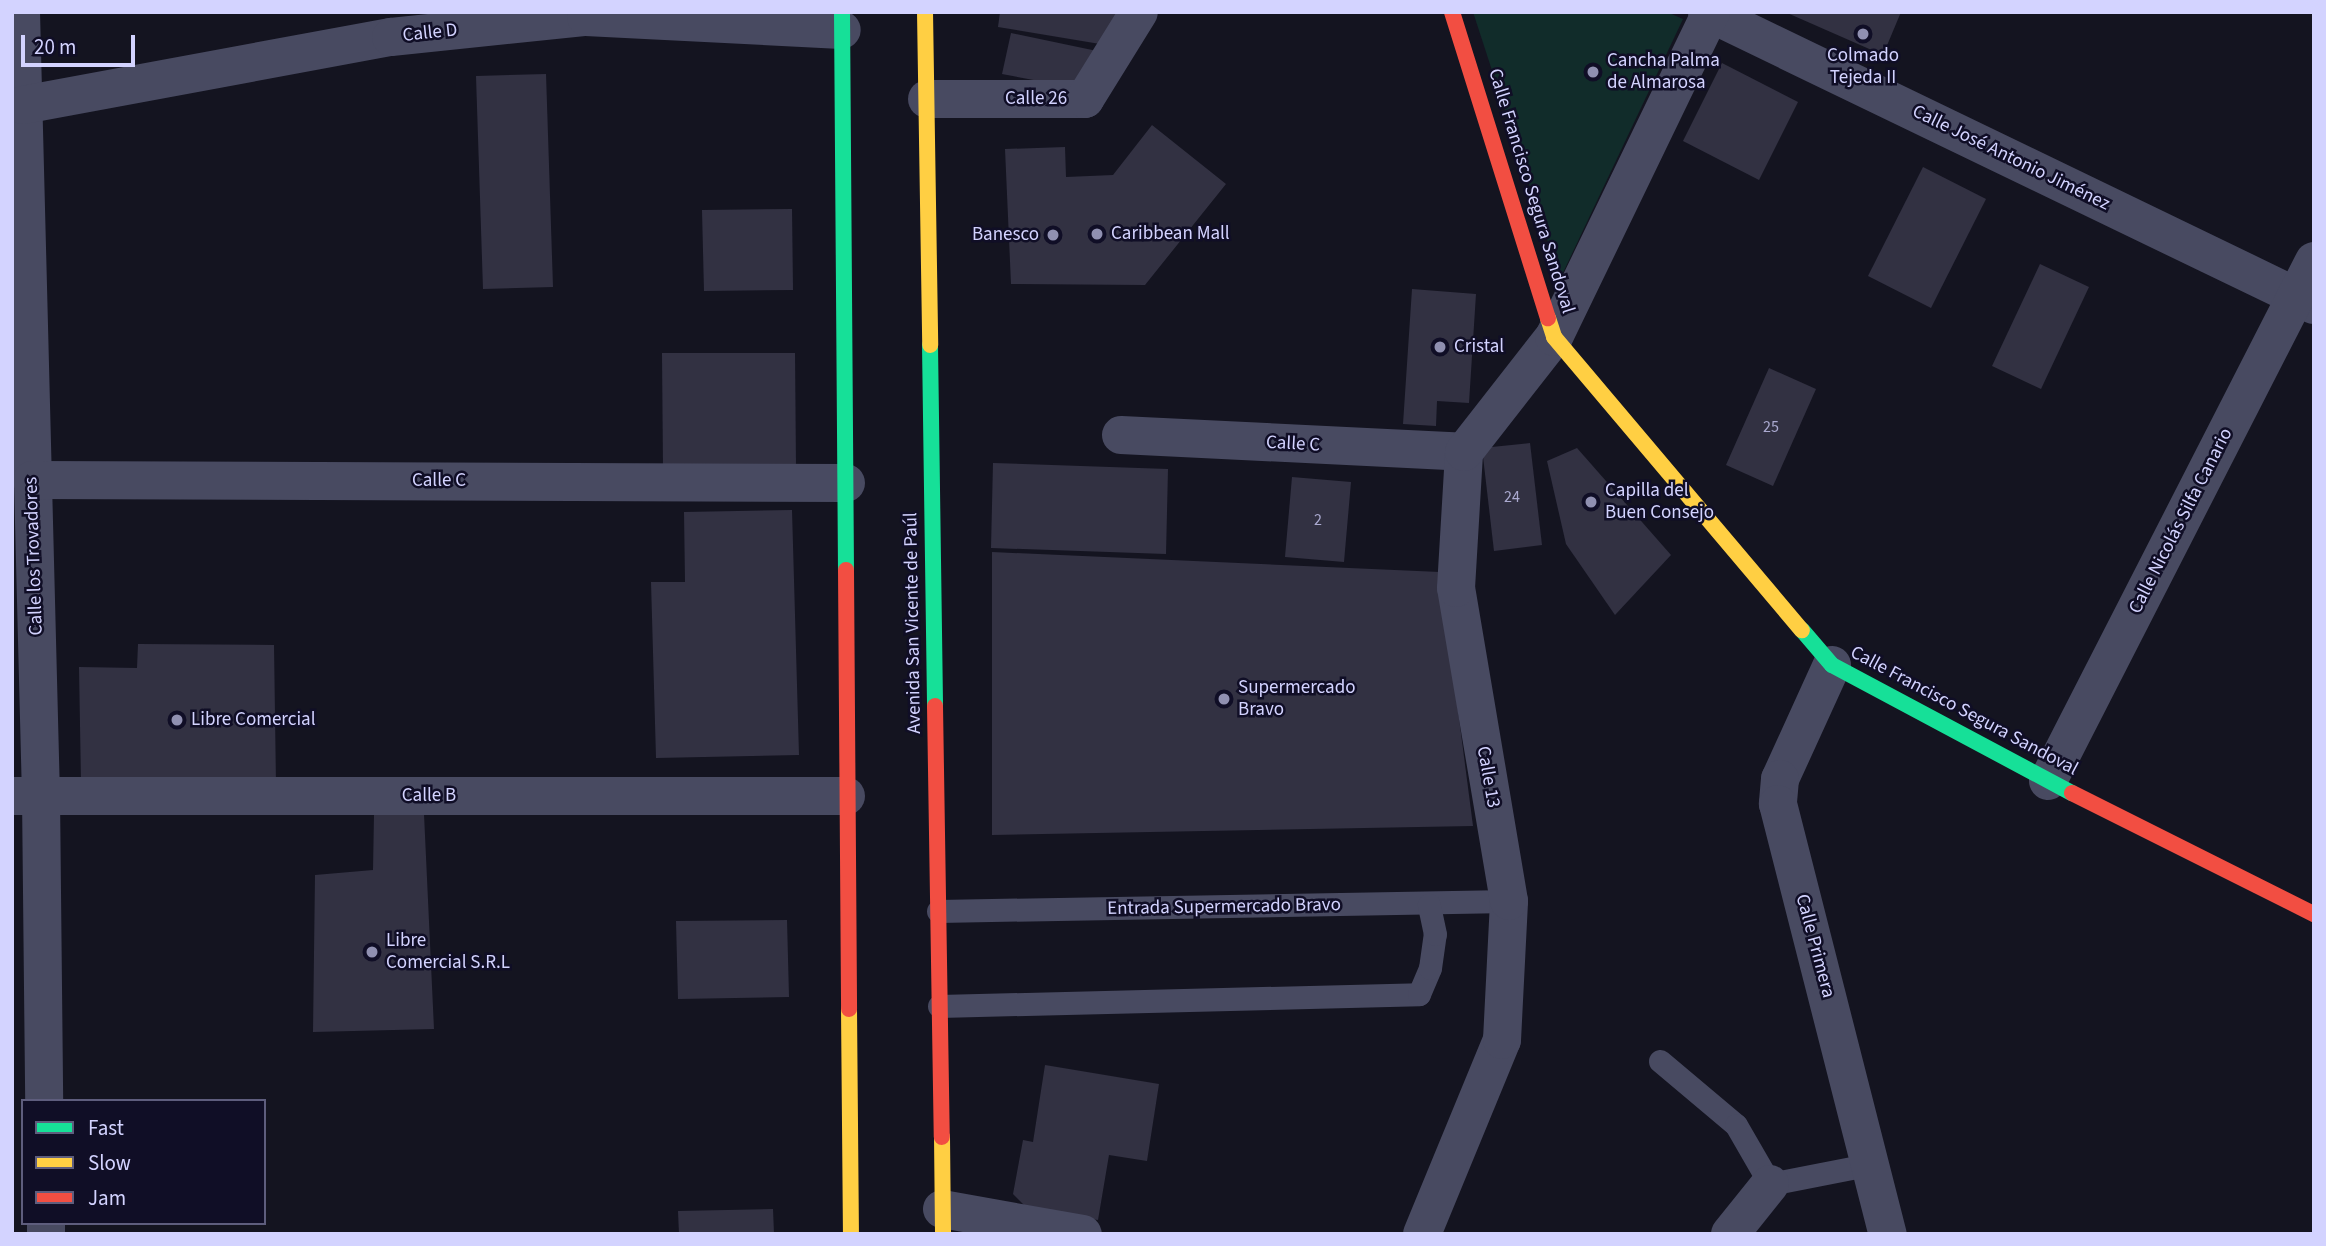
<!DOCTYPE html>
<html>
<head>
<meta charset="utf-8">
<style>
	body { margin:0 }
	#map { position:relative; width:2326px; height:1246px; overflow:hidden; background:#141420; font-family:"Source Sans 3",sans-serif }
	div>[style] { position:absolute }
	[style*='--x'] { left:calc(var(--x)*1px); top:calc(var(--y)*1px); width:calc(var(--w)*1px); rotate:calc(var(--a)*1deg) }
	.green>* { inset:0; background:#112c2a }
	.building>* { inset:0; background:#323142 }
	.lane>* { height:23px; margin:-11.5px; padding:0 11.5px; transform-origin:11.5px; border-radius:11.5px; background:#484a61 }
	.street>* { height:38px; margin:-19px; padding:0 19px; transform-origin:19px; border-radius:19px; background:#484a61 }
	.fast>* { height:16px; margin:-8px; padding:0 8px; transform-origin:8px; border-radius:8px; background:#16e098 }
	.slow>* { height:16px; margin:-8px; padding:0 8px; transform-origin:8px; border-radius:8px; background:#ffcf43 }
	.jam>* { height:16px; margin:-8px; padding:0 8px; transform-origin:8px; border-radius:8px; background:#f24e42 }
	.dots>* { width:19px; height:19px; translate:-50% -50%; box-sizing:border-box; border:4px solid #100e26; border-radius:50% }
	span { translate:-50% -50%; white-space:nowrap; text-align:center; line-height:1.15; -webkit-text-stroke:5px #100e26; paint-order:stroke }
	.number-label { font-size:16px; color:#abaad0 }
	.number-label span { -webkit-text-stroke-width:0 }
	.street-label { font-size:19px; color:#d3d3ff }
	.poi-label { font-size:19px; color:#d3d3ff }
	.left { translate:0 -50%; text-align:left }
	.right { translate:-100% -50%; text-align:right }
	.frame { position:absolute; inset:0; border:14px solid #d3d3ff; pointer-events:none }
	.legend { position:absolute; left:21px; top:1099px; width:245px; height:126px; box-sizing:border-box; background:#100e26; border:2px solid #5e5d7d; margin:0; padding:9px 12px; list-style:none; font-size:21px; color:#d3d3ff }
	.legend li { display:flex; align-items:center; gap:14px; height:35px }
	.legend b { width:35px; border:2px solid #5e5d7d }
	.scale { position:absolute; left:21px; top:35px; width:114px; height:32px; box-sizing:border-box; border:4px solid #d3d3ff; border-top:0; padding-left:9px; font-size:21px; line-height:24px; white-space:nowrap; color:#d3d3ff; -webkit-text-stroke:5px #100e26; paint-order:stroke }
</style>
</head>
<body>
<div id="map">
	<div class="green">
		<div style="clip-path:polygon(1473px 12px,1667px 12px,1683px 19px,1560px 279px)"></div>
	</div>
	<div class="building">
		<div style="clip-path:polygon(1000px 12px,1120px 12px,1100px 44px,998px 27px)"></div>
		<div style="clip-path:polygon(1785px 12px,1901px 12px,1883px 55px)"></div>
		<div style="clip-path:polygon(1011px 33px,1097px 51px,1071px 87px,1002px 74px)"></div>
		<div style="clip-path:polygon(1722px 63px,1798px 102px,1759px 180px,1683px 141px)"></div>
		<div style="clip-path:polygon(546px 74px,553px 287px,483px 289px,476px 76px)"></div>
		<div style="clip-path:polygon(1152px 125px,1226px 184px,1145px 285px,1011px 284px,1005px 149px,1065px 147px,1066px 177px,1113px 175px)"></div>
		<div style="clip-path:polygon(1923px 167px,1986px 199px,1931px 308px,1868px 276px)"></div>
		<div style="clip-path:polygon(792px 209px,793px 290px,704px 291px,702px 210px)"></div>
		<div style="clip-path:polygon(2040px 264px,2089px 287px,2041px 389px,1992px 366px)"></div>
		<div style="clip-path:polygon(1412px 289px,1476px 294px,1469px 403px,1437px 401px,1436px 426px,1403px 424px)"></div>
		<div style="clip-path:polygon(662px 353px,795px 353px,796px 468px,663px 468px)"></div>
		<div style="clip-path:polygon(1769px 368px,1816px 389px,1773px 486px,1726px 465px)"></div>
		<div style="clip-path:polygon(1530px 443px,1542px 545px,1494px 551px,1482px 448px)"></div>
		<div style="clip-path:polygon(1577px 448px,1671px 555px,1615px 615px,1566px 544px,1547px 461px)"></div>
		<div style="clip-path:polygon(993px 463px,1168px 469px,1166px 554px,991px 548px)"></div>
		<div style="clip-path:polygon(1292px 477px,1351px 482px,1344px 562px,1285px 557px)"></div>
		<div style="clip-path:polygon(792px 510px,799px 755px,656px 758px,651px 582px,685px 582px,684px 512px)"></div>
		<div style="clip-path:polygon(992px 552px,1440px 572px,1473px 826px,992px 835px)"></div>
		<div style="clip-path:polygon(138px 644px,274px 645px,276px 784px,81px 783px,79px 667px,137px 668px)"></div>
		<div style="clip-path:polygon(374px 814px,424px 814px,434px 1029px,313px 1032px,315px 875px,373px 870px)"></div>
		<div style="clip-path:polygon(787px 920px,789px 997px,678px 999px,676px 921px)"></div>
		<div style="clip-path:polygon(1045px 1065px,1159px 1084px,1147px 1161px,1109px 1155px,1098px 1220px,1027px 1208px,1013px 1194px,1023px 1140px,1033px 1142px)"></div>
		<div style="clip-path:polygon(773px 1209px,774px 1234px,679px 1234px,678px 1211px)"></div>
	</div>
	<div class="lane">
		<div style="--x:938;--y:911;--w:571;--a:-1"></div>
		<div style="--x:939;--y:1006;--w:480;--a:-1.4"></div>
		<div style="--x:1419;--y:994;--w:28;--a:-67"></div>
		<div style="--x:1430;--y:968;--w:34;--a:-82"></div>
		<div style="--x:1435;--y:934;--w:30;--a:-102"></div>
		<div style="--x:1660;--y:1061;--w:99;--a:40.1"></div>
		<div style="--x:1736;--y:1125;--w:68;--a:60"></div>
		<div style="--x:1770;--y:1184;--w:104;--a:-11.1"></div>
	</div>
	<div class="street">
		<div style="--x:21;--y:12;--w:784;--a:88.54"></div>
		<div style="--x:41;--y:796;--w:305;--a:89.4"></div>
		<div style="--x:1707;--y:12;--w:674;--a:25.77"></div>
		<div style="--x:927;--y:99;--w:158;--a:0"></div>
		<div style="--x:1085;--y:99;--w:102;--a:-58.2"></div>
		<div style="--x:23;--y:105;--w:374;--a:-10.5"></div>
		<div style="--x:391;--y:37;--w:196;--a:-5.9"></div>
		<div style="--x:586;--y:17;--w:256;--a:2.9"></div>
		<div style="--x:1121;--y:435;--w:343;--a:2.8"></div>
		<div style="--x:32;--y:480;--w:814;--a:0.21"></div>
		<div style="--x:1832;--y:665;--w:125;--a:114.5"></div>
		<div style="--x:1780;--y:779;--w:25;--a:95"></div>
		<div style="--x:1778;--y:804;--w:444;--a:75.7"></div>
		<div style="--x:2048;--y:781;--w:584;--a:-62.91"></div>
		<div style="--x:12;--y:796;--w:834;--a:0"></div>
		<div style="--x:942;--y:1209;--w:143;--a:10.1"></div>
		<div style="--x:46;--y:1223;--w:11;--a:90"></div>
		<div style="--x:1422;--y:1234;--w:210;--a:-67.6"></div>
		<div style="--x:1502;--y:1040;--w:139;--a:-87.1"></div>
		<div style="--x:1509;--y:901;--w:317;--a:-99.6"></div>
		<div style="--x:1456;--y:588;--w:136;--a:-86.6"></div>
		<div style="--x:1464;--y:452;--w:146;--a:-52"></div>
		<div style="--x:1554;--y:337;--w:361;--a:-64.2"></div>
		<div style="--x:1730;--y:1234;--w:64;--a:-51.3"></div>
	</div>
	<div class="fast">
		<div style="--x:842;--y:12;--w:558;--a:89.59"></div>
		<div style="--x:930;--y:345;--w:361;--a:89.2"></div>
		<div style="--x:1802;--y:630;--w:46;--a:49.4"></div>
		<div style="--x:1832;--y:665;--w:272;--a:28.1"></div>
	</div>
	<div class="slow">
		<div style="--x:925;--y:12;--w:333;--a:89.1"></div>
		<div style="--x:1548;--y:318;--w:20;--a:72"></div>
		<div style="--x:1554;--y:337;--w:384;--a:49.8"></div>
		<div style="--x:849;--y:1009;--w:225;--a:89.5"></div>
		<div style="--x:942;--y:1137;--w:97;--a:89.4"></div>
	</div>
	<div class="jam">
		<div style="--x:1452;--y:12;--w:321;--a:72.6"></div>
		<div style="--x:846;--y:570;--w:439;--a:89.6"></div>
		<div style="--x:935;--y:706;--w:431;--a:89.1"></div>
		<div style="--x:2072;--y:793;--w:271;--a:26.6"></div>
	</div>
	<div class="dots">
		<div style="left:1863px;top:34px;background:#9090b1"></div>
		<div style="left:1593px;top:72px;background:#9090b1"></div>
		<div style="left:1097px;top:234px;background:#9090b1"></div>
		<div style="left:1053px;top:235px;background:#9090b1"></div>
		<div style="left:1440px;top:347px;background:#9090b1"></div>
		<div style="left:1591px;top:502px;background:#9090b1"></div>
		<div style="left:1224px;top:699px;background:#9090b1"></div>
		<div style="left:177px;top:720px;background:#9090b1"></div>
		<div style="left:372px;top:952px;background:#9090b1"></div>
	</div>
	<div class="number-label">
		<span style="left:1771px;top:427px">25</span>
		<span style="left:1512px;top:497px">24</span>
		<span style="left:1318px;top:520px">2</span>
	</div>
	<div class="street-label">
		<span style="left:430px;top:33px;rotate:-6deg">Calle D</span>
		<span style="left:1036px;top:99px">Calle 26</span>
		<span style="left:2011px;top:158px;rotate:26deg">Calle José Antonio Jiménez</span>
		<span style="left:1531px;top:191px;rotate:73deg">Calle Francisco Segura Sandoval</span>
		<span style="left:1293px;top:444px;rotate:3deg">Calle C</span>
		<span style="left:439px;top:481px">Calle C</span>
		<span style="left:2181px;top:521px;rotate:-63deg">Calle Nicolás Silfa Canario</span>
		<span style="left:34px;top:556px;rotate:-92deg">Calle los Trovadores</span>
		<span style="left:913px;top:623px;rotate:-91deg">Avenida San Vicente de Paúl</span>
		<span style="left:1964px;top:711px;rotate:28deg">Calle Francisco Segura Sandoval</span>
		<span style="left:1488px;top:777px;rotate:80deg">Calle 13</span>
		<span style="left:429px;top:796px">Calle B</span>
		<span style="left:1224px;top:907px;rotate:-1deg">Entrada Supermercado Bravo</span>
		<span style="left:1815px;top:946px;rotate:75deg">Calle Primera</span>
	</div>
	<div class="poi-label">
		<span style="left:1863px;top:67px">Colmado<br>Tejeda II</span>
		<span class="left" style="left:1607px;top:72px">Cancha Palma<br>de Almarosa</span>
		<span class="left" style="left:1111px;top:234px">Caribbean Mall</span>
		<span class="right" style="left:1039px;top:235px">Banesco</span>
		<span class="left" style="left:1454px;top:347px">Cristal</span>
		<span class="left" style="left:1605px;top:502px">Capilla del<br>Buen Consejo</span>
		<span class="left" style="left:1238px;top:699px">Supermercado<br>Bravo</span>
		<span class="left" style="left:191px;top:720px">Libre Comercial</span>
		<span class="left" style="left:386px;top:952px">Libre<br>Comercial S.R.L</span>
	</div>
	<div class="frame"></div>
	<ul class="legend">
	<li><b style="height:9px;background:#16e098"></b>Fast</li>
	<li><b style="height:9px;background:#ffcf43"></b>Slow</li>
	<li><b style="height:9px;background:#f24e42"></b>Jam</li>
	</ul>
	<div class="scale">20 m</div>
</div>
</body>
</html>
